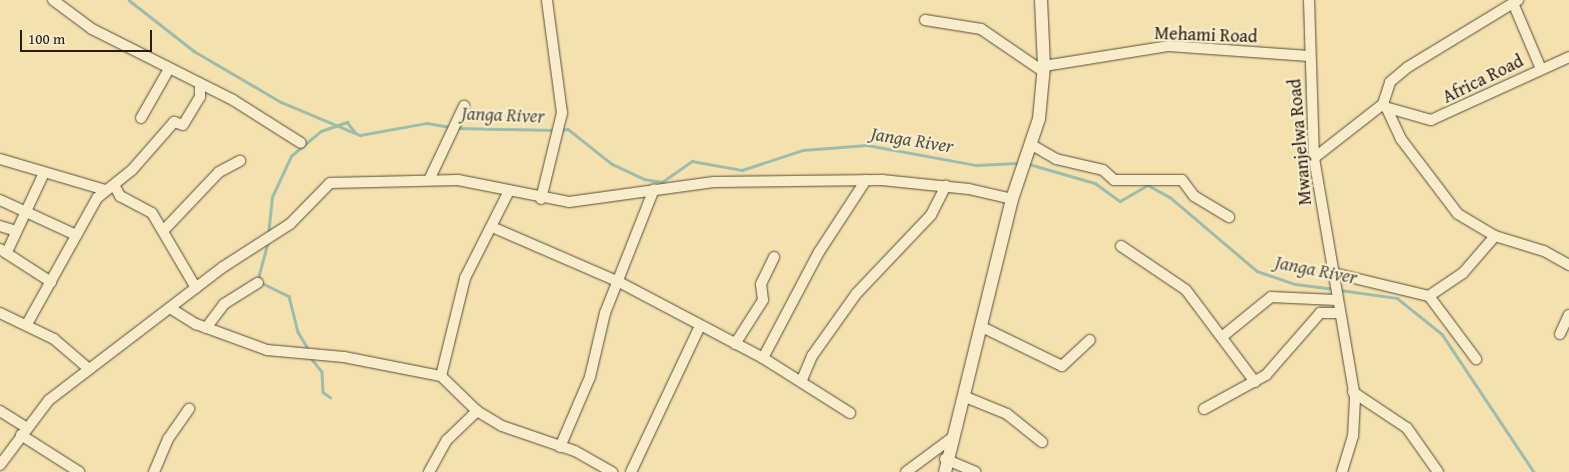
<!DOCTYPE html>
<html>
<head>
<meta charset="utf-8">
<style>
	body { margin:0 }
	#map { position:relative; width:1569px; height:472px; overflow:hidden; background:#f4e1ae; font-family:"Gentium Book Plus",serif }
	div>[style] { position:absolute }
	[style*='--x'] { left:calc(var(--x)*1px); top:calc(var(--y)*1px); width:calc(var(--w)*1px); rotate:calc(var(--a)*1deg) }
	.stream>* { height:2.5px; margin:-1.25px; padding:0 1.25px; transform-origin:1.25px; border-radius:1.25px; background:#9cbdad }
	.roads { filter:drop-shadow(0 0 1px #5b4c3c) drop-shadow(0 0 1px #5b4c3c) }
	.minor>* { height:10px; margin:-5px; padding:0 5px; transform-origin:5px; border-radius:5px; background:#f8ecca }
	.tertiary>* { height:12px; margin:-6px; padding:0 6px; transform-origin:6px; border-radius:6px; background:#f8ecca }
	span { translate:-50% -50%; white-space:nowrap; text-align:center; line-height:1.15; -webkit-text-stroke:4.5px #f8ecca; paint-order:stroke }
	.street-label { font-size:18px; color:#281b16 }
	.water-label { font-size:19px; color:#51544b; font-style:italic }
	.scale { position:absolute; left:20px; top:30px; width:132px; height:22px; box-sizing:border-box; border:2px solid #281b16; border-top:0; padding-left:6px; font-size:15px; line-height:18px; white-space:nowrap; color:#281b16; -webkit-text-stroke:4px #f8ecca; paint-order:stroke }
</style>
</head>
<body>
<div id="map">
	<div class="stream">
		<div style="--x:129;--y:0;--w:83;--a:38.1"></div>
		<div style="--x:194;--y:51;--w:101;--a:30.4"></div>
		<div style="--x:281;--y:102;--w:86;--a:22.7"></div>
		<div style="--x:360;--y:135;--w:68;--a:-10.2"></div>
		<div style="--x:427;--y:123;--w:23;--a:10"></div>
		<div style="--x:456;--y:128;--w:99;--a:1.2"></div>
		<div style="--x:560;--y:130;--w:8;--a:-7"></div>
		<div style="--x:568;--y:129;--w:56;--a:38.5"></div>
		<div style="--x:612;--y:164;--w:35;--a:25"></div>
		<div style="--x:644;--y:179;--w:18;--a:9"></div>
		<div style="--x:662;--y:182;--w:37;--a:-35"></div>
		<div style="--x:692;--y:161;--w:51;--a:10.2"></div>
		<div style="--x:742;--y:170;--w:64;--a:-18.2"></div>
		<div style="--x:803;--y:150;--w:64;--a:-4.5"></div>
		<div style="--x:867;--y:145;--w:111;--a:10.4"></div>
		<div style="--x:976;--y:165;--w:43;--a:-2.7"></div>
		<div style="--x:1029;--y:164;--w:69;--a:16.1"></div>
		<div style="--x:1095;--y:183;--w:31;--a:36"></div>
		<div style="--x:1120;--y:201;--w:32;--a:-30"></div>
		<div style="--x:1148;--y:185;--w:26;--a:29"></div>
		<div style="--x:1171;--y:198;--w:113;--a:40.3"></div>
		<div style="--x:1257;--y:271;--w:40;--a:18.9"></div>
		<div style="--x:1295;--y:284;--w:40;--a:7.1"></div>
		<div style="--x:268;--y:235;--w:38;--a:-84"></div>
		<div style="--x:272;--y:197;--w:45;--a:-65.1"></div>
		<div style="--x:291;--y:156;--w:39;--a:-40"></div>
		<div style="--x:321;--y:131;--w:28;--a:-19"></div>
		<div style="--x:347;--y:122;--w:13;--a:51"></div>
		<div style="--x:268;--y:243;--w:34;--a:105"></div>
		<div style="--x:259;--y:276;--w:8;--a:67"></div>
		<div style="--x:262;--y:283;--w:30;--a:26"></div>
		<div style="--x:289;--y:296;--w:37;--a:76"></div>
		<div style="--x:298;--y:332;--w:23;--a:59"></div>
		<div style="--x:1340;--y:290;--w:58;--a:8"></div>
		<div style="--x:1397;--y:298;--w:58;--a:38.7"></div>
		<div style="--x:1442;--y:334;--w:166;--a:56.3"></div>
		<div style="--x:310;--y:357;--w:19;--a:51"></div>
		<div style="--x:322;--y:372;--w:20;--a:87"></div>
		<div style="--x:323;--y:392;--w:9;--a:36"></div>
	</div>
	<div class="roads">
		<div class="minor">
			<div style="--x:53;--y:0;--w:49;--a:36.6"></div>
			<div style="--x:92;--y:29;--w:158;--a:26.7"></div>
			<div style="--x:233;--y:100;--w:80;--a:32.3"></div>
			<div style="--x:1309;--y:0;--w:158;--a:88.2"></div>
			<div style="--x:1314;--y:158;--w:244;--a:80.3"></div>
			<div style="--x:1355;--y:399;--w:37;--a:93"></div>
			<div style="--x:1353;--y:436;--w:38;--a:107"></div>
			<div style="--x:1513;--y:3;--w:72;--a:67"></div>
			<div style="--x:925;--y:20;--w:57;--a:9.1"></div>
			<div style="--x:981;--y:29;--w:76;--a:34.3"></div>
			<div style="--x:1044;--y:66;--w:127;--a:-9.1"></div>
			<div style="--x:1169;--y:46;--w:140;--a:4.1"></div>
			<div style="--x:1383;--y:104;--w:23;--a:-72"></div>
			<div style="--x:1390;--y:82;--w:23;--a:-40"></div>
			<div style="--x:1408;--y:67;--w:129;--a:-31.3"></div>
			<div style="--x:1385;--y:107;--w:48;--a:15.8"></div>
			<div style="--x:1431;--y:120;--w:152;--a:-24.5"></div>
			<div style="--x:1387;--y:109;--w:33;--a:65"></div>
			<div style="--x:1401;--y:139;--w:94;--a:52.8"></div>
			<div style="--x:1458;--y:214;--w:43;--a:30.7"></div>
			<div style="--x:1495;--y:236;--w:51;--a:17"></div>
			<div style="--x:1544;--y:251;--w:29;--a:29"></div>
			<div style="--x:141;--y:118;--w:56;--a:-60.3"></div>
			<div style="--x:1032;--y:145;--w:28;--a:30"></div>
			<div style="--x:1056;--y:159;--w:48;--a:13.2"></div>
			<div style="--x:1103;--y:170;--w:15;--a:42"></div>
			<div style="--x:1114;--y:180;--w:68;--a:0"></div>
			<div style="--x:1182;--y:180;--w:20;--a:53"></div>
			<div style="--x:1194;--y:196;--w:41;--a:31"></div>
			<div style="--x:1314;--y:158;--w:88;--a:-38"></div>
			<div style="--x:0;--y:159;--w:109;--a:16.4"></div>
			<div style="--x:430;--y:178;--w:80;--a:-64.7"></div>
			<div style="--x:114;--y:185;--w:13;--a:61"></div>
			<div style="--x:120;--y:196;--w:36;--a:28"></div>
			<div style="--x:152;--y:213;--w:87;--a:59.6"></div>
			<div style="--x:541;--y:199;--w:89;--a:-76.3"></div>
			<div style="--x:562;--y:113;--w:114;--a:-97.6"></div>
			<div style="--x:0;--y:200;--w:84;--a:24.7"></div>
			<div style="--x:0;--y:226;--w:17;--a:17"></div>
			<div style="--x:492;--y:227;--w:136;--a:23.4"></div>
			<div style="--x:617;--y:281;--w:165;--a:27.8"></div>
			<div style="--x:763;--y:358;--w:103;--a:32.3"></div>
			<div style="--x:163;--y:231;--w:81;--a:-46.5"></div>
			<div style="--x:219;--y:172;--w:24;--a:-28"></div>
			<div style="--x:1121;--y:246;--w:78;--a:34.1"></div>
			<div style="--x:1186;--y:290;--w:115;--a:53.1"></div>
			<div style="--x:0;--y:249;--w:61;--a:32.9"></div>
			<div style="--x:7;--y:252;--w:87;--a:-64.9"></div>
			<div style="--x:1333;--y:273;--w:99;--a:13.5"></div>
			<div style="--x:1429;--y:296;--w:41;--a:-34.1"></div>
			<div style="--x:1463;--y:273;--w:49;--a:-49.1"></div>
			<div style="--x:1429;--y:296;--w:79;--a:53.3"></div>
			<div style="--x:170;--y:308;--w:31;--a:32"></div>
			<div style="--x:196;--y:324;--w:76;--a:20.1"></div>
			<div style="--x:267;--y:350;--w:77;--a:5.2"></div>
			<div style="--x:344;--y:357;--w:99;--a:11.1"></div>
			<div style="--x:441;--y:376;--w:50;--a:44.2"></div>
			<div style="--x:477;--y:411;--w:29;--a:31"></div>
			<div style="--x:502;--y:426;--w:77;--a:18.9"></div>
			<div style="--x:575;--y:451;--w:43;--a:29.6"></div>
			<div style="--x:0;--y:313;--w:60;--a:25.7"></div>
			<div style="--x:54;--y:339;--w:46;--a:40.6"></div>
			<div style="--x:27;--y:324;--w:144;--a:-60.9"></div>
			<div style="--x:97;--y:198;--w:45;--a:-38.7"></div>
			<div style="--x:132;--y:170;--w:64;--a:-48.8"></div>
			<div style="--x:174;--y:122;--w:9;--a:18"></div>
			<div style="--x:183;--y:125;--w:33;--a:-59"></div>
			<div style="--x:200;--y:97;--w:12;--a:-90"></div>
			<div style="--x:982;--y:327;--w:89;--a:26"></div>
			<div style="--x:1062;--y:366;--w:38;--a:-43"></div>
			<div style="--x:206;--y:328;--w:30;--a:-53"></div>
			<div style="--x:224;--y:304;--w:40;--a:-32"></div>
			<div style="--x:1560;--y:334;--w:21;--a:-65"></div>
			<div style="--x:1223;--y:336;--w:62;--a:-39.1"></div>
			<div style="--x:1271;--y:297;--w:65;--a:2.6"></div>
			<div style="--x:735;--y:344;--w:52;--a:-57.5"></div>
			<div style="--x:763;--y:300;--w:16;--a:-97"></div>
			<div style="--x:761;--y:284;--w:30;--a:-64"></div>
			<div style="--x:763;--y:358;--w:120;--a:-62.2"></div>
			<div style="--x:819;--y:252;--w:86;--a:-56.9"></div>
			<div style="--x:441;--y:376;--w:101;--a:-76.2"></div>
			<div style="--x:465;--y:278;--w:97;--a:-63.2"></div>
			<div style="--x:801;--y:382;--w:28;--a:-67"></div>
			<div style="--x:812;--y:356;--w:76;--a:-54.6"></div>
			<div style="--x:856;--y:294;--w:109;--a:-46.5"></div>
			<div style="--x:931;--y:215;--w:33;--a:-63"></div>
			<div style="--x:1353;--y:392;--w:65;--a:33.7"></div>
			<div style="--x:1407;--y:428;--w:54;--a:54.8"></div>
			<div style="--x:963;--y:396;--w:48;--a:22.2"></div>
			<div style="--x:1007;--y:414;--w:45;--a:38.7"></div>
			<div style="--x:1204;--y:409;--w:71;--a:-28.7"></div>
			<div style="--x:1266;--y:375;--w:82;--a:-48.9"></div>
			<div style="--x:1320;--y:313;--w:18;--a:0"></div>
			<div style="--x:0;--y:411;--w:31;--a:32"></div>
			<div style="--x:21;--y:435;--w:69;--a:32.5"></div>
			<div style="--x:560;--y:447;--w:76;--a:-66.8"></div>
			<div style="--x:590;--y:377;--w:66;--a:-76.8"></div>
			<div style="--x:605;--y:313;--w:133;--a:-68.4"></div>
			<div style="--x:945;--y:459;--w:33;--a:23"></div>
			<div style="--x:0;--y:465;--w:81;--a:-53"></div>
			<div style="--x:49;--y:400;--w:219;--a:-37.4"></div>
			<div style="--x:223;--y:267;--w:80;--a:-32.7"></div>
			<div style="--x:290;--y:224;--w:57;--a:-45.7"></div>
			<div style="--x:330;--y:183;--w:128;--a:-1.3"></div>
			<div style="--x:458;--y:180;--w:113;--a:11.2"></div>
			<div style="--x:569;--y:202;--w:146;--a:-7.9"></div>
			<div style="--x:714;--y:182;--w:168;--a:-0.7"></div>
			<div style="--x:882;--y:180;--w:87;--a:5.9"></div>
			<div style="--x:969;--y:189;--w:44;--a:13.1"></div>
			<div style="--x:154;--y:472;--w:36;--a:-67"></div>
			<div style="--x:168;--y:439;--w:37;--a:-55"></div>
			<div style="--x:429;--y:472;--w:37;--a:-61"></div>
			<div style="--x:447;--y:440;--w:42;--a:-44"></div>
			<div style="--x:631;--y:472;--w:161;--a:-64.7"></div>
			<div style="--x:906;--y:472;--w:57;--a:-36.5"></div>
		</div>
		<div class="tertiary">
			<div style="--x:945;--y:472;--w:281;--a:-76.2"></div>
			<div style="--x:1012;--y:199;--w:84;--a:-71.4"></div>
			<div style="--x:1039;--y:119;--w:53;--a:-84.6"></div>
			<div style="--x:1044;--y:66;--w:66;--a:-92.6"></div>
		</div>
	</div>
	<div class="street-label">
		<span style="left:1206px;top:35px;rotate:2deg">Mehami Road</span>
		<span style="left:1483px;top:79px;rotate:-26deg">Africa Road</span>
		<span style="left:1300px;top:142px;rotate:-95deg">Mwanjelwa Road</span>
	</div>
	<div class="water-label">
		<span style="left:503px;top:115px;rotate:2deg">Janga River</span>
		<span style="left:912px;top:140px;rotate:9deg">Janga River</span>
		<span style="left:1316px;top:270px;rotate:11deg">Janga River</span>
	</div>
	<div class="scale">100 m</div>
</div>
</body>
</html>
